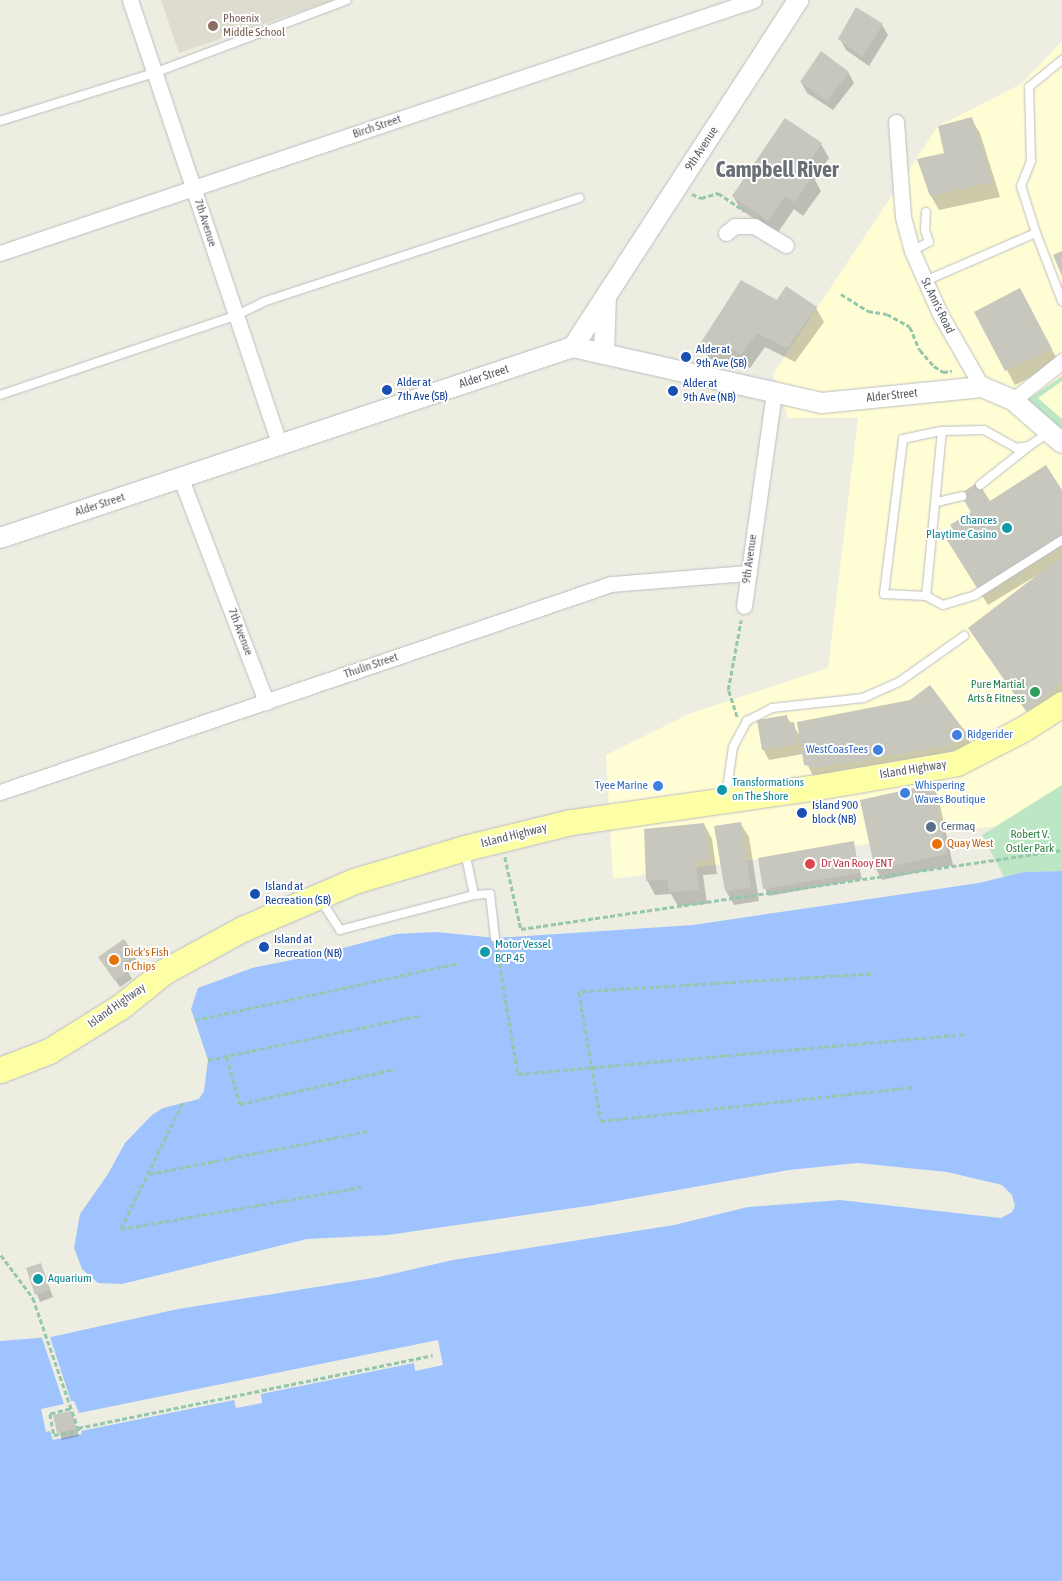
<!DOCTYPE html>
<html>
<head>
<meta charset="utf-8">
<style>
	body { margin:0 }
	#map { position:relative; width:1062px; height:1581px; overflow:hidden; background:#edede1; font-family:"Asap Condensed",sans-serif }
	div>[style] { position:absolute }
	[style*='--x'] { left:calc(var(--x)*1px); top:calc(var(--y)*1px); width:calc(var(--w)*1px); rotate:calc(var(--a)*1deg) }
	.commercial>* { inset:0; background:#fffdd4 }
	.education>* { inset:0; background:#dddccf }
	.green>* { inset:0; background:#bce6c4 }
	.water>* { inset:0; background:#9fc3ff }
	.pier>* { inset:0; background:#edede1 }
	.shadow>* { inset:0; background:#0003 }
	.building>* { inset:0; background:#c8c7be }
	.path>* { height:2.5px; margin-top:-1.25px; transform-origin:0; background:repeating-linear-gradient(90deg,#94c7ac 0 5px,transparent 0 7.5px) }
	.roads { filter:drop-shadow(0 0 1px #bbbdc3) drop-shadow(0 0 1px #bbbdc3) }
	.service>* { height:8px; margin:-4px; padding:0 4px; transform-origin:4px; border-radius:4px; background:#fff }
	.minor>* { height:15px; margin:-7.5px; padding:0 7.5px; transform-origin:7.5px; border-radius:7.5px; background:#fff }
	.tertiary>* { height:20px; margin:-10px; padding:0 10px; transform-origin:10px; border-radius:10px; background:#fff }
	.primary>* { height:25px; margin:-12.5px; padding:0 12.5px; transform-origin:12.5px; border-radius:12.5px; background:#fdffa4 }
	.dots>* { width:14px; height:14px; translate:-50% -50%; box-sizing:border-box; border:2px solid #fff; border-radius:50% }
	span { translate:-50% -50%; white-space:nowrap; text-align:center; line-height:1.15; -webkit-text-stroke:4px #fff; paint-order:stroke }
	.education-label { font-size:12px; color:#785e54 }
	.left { translate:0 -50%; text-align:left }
	.street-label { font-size:12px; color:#595c62 }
	.transit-label { font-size:12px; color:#164399 }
	.culture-label { font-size:12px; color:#0d838f }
	.right { translate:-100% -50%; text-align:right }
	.leisure-label { font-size:12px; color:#27864d }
	.shop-label { font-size:12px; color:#366cbe }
	.service-label { font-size:12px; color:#4e5e75 }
	.park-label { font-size:12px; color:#308343 }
	.food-label { font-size:12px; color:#c56008 }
	.health-label { font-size:12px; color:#be3a42 }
	.town-label { font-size:22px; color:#6a6e75; font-weight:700 }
</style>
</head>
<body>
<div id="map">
	<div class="commercial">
		<div style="clip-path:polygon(1062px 41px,1062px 817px,613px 879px,606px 755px,691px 713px,828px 668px,858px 418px,788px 418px,773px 374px,938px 126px,1021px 84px)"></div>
	</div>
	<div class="education">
		<div style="clip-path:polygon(161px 0,334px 0,179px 53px)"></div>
	</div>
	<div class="green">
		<div style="clip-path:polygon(1062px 376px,1062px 381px,1038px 398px,1062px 419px,1062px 437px,1023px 403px)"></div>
		<div style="clip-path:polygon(1062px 785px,1062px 871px,1024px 872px,1004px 877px,982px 835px)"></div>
	</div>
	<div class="water">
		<div style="clip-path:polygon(1062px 871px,1062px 1581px,0 1581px,0 1341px,51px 1337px,178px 1309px,379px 1277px,453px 1260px,674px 1225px,748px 1207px,840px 1200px,1001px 1218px,1012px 1212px,1015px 1206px,1012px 1195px,1002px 1185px,947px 1172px,857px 1163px,789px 1170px,594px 1205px,388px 1235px,307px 1239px,122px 1284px,98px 1283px,82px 1269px,74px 1248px,80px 1214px,108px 1174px,125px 1143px,152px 1115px,163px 1108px,199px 1099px,204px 1091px,208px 1060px,191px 1009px,198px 988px,252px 968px,317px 955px,396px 934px,437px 932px,496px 938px,693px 925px,979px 883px,1024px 872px)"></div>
	</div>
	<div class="pier">
		<div style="clip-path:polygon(49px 1334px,71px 1401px,74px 1401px,79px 1413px,438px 1340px,443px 1365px,415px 1371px,414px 1363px,261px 1394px,262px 1403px,236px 1408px,234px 1400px,81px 1431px,82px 1434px,53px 1440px,50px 1431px,46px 1432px,41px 1409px,64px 1404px,41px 1335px)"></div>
	</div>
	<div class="shadow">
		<div style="clip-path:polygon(882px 25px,888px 35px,869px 66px,846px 50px,840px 39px)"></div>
		<div style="clip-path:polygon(848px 72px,854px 83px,833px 110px,807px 93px,801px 82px)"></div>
		<div style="clip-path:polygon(971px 119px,980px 133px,1000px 197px,939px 210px,931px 196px,946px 154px)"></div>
		<div style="clip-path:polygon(821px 144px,829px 158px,815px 180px,821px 191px,803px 216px,794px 209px,777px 234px,741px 210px,733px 196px)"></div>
		<div style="clip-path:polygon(778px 301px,816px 308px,824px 322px,795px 362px,765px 347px,750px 368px,733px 358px,726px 368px,709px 358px,701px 344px)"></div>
		<div style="clip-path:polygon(1028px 304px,1059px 363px,1015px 385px,976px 313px)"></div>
		<div style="clip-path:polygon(1062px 493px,1062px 703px,1035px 724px,970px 628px,1047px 569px,988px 605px,955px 552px,990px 502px)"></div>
		<div style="clip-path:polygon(786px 716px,799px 734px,966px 736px,975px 750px,814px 779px,803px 754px,769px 760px,763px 749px)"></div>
		<div style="clip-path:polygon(932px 786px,938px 796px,953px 865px,882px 880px,876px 869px)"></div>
		<div style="clip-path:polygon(740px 823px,749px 837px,759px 901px,734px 905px,726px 891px)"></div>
		<div style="clip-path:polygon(704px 824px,712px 839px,717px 874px,703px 875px,707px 904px,678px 906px,671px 894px,655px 895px,647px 880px)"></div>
		<div style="clip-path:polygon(853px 843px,862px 879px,769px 896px,765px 889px)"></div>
		<div style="clip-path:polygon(124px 941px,138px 962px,127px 970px,132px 979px,120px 987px,104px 964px)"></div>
		<div style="clip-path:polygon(41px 1265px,53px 1297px,40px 1302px,28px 1269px)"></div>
		<div style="clip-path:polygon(71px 1412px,79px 1436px,62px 1440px,54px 1416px)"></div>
	</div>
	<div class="building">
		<div style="clip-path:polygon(856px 7px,883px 24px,862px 57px,838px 39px)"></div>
		<div style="clip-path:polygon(821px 51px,849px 72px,827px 101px,800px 82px)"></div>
		<div style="clip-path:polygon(972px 117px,993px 182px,930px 196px,917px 159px,944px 153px,938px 126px)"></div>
		<div style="clip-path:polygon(785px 118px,822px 143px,804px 169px,813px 175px,795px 202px,785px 196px,768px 221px,732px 196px)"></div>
		<div style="clip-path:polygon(1062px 251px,1062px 276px,1053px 255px)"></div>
		<div style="clip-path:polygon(741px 280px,777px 300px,786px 286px,817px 307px,787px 348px,757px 333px,741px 354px,725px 345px,717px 354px,700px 344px)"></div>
		<div style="clip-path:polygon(1020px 288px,1052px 349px,1005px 371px,974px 312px)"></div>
		<div style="clip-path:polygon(1046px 465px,1062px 490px,1062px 538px,979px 591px,945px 537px,954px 531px,950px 525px,971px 512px,960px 494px,978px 482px,990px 501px)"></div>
		<div style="clip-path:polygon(1062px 556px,1062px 683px,1026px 711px,968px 628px)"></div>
		<div style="clip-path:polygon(930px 685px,968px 735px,951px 745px,817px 768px,804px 765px,797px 722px,910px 700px)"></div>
		<div style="clip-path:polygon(787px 715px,788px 723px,794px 722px,798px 744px,762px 750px,757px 720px)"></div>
		<div style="clip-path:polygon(933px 784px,947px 854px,875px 870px,860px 800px)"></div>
		<div style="clip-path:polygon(741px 822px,751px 887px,725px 891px,714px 826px)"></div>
		<div style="clip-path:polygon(704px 823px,709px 860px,696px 861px,699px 890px,669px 892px,667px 879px,646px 881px,644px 829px)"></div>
		<div style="clip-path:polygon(854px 841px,859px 873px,763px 889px,758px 858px)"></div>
		<div style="clip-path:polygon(124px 939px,135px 955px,123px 963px,129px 971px,115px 981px,98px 957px)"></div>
		<div style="clip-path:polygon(41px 1263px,50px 1290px,35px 1295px,26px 1268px)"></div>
		<div style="clip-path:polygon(72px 1411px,76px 1429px,57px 1433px,53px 1415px)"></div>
	</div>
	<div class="path">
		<div style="--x:692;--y:194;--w:10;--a:24"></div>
		<div style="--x:701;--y:198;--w:18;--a:-16"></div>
		<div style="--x:718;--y:193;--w:32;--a:34"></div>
		<div style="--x:841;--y:294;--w:32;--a:32"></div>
		<div style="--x:868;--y:311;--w:19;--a:9"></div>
		<div style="--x:887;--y:314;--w:26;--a:29"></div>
		<div style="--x:910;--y:327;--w:25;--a:67"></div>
		<div style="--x:920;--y:350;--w:21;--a:49"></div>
		<div style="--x:934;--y:366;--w:11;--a:34"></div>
		<div style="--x:943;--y:372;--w:9;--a:-6"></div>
		<div style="--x:737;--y:717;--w:28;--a:-108"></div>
		<div style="--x:728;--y:690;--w:71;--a:-79.5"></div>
		<div style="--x:505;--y:857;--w:74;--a:77.5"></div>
		<div style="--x:521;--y:929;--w:547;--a:-8.31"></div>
		<div style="--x:497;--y:948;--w:128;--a:80.5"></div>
		<div style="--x:518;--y:1074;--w:448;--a:-5.1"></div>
		<div style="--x:871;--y:974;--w:293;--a:176.5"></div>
		<div style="--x:579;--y:992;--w:131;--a:80.3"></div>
		<div style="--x:601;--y:1121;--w:315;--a:-6.2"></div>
		<div style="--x:195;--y:1020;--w:269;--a:-12.2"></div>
		<div style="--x:227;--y:1057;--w:49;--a:74.5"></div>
		<div style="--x:240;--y:1104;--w:159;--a:-12.7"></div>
		<div style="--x:208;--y:1060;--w:218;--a:-11.9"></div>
		<div style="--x:183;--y:1103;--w:140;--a:116.2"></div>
		<div style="--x:121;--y:1229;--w:244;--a:-9.9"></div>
		<div style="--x:149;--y:1174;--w:224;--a:-11.1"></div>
		<div style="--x:1;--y:1255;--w:54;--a:53.3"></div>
		<div style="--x:33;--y:1298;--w:138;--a:70.9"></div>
		<div style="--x:78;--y:1428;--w:362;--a:-11.6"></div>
		<div style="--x:70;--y:1409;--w:21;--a:166"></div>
		<div style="--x:50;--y:1414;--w:21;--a:79"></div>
		<div style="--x:54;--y:1435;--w:24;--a:-9"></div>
		<div style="--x:78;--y:1431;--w:3;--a:-90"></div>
	</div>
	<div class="roads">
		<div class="service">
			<div style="--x:0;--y:121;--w:161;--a:-17.3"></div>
			<div style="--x:154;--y:73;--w:206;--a:-20.7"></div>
			<div style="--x:1036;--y:233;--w:49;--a:-107.7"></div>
			<div style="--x:1021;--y:186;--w:27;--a:-68"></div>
			<div style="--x:1031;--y:161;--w:74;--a:-91.5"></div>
			<div style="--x:1029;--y:87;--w:43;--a:-39.3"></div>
			<div style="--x:912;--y:251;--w:19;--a:-28"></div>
			<div style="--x:929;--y:242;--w:13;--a:-108"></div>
			<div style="--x:925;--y:230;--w:18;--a:-87"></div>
			<div style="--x:925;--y:281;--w:121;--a:-23.4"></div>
			<div style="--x:1036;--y:233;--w:73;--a:69.1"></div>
			<div style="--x:0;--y:395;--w:248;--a:-18.6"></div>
			<div style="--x:235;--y:316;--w:34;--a:-26"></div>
			<div style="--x:266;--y:301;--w:330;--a:-18.2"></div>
			<div style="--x:942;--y:431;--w:166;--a:95.5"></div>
			<div style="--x:926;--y:596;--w:42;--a:-177.3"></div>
			<div style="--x:884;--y:594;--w:156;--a:-83"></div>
			<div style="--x:903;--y:439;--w:40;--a:-12"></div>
			<div style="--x:942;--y:431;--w:42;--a:-1.4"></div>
			<div style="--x:984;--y:430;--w:37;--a:29"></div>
			<div style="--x:1016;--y:448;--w:13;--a:-9"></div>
			<div style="--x:1029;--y:446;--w:23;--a:-34"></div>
			<div style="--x:980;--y:485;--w:63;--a:-38.5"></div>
			<div style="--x:937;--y:502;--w:26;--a:-13"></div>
			<div style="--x:926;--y:596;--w:19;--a:28"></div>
			<div style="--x:943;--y:605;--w:34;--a:-17"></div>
			<div style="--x:975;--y:595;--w:103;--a:-32.3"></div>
			<div style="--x:726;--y:796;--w:49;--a:-81.9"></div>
			<div style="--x:733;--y:747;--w:30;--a:-62"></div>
			<div style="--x:747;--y:721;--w:28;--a:-27"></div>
			<div style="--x:772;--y:708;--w:92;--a:-6.3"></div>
			<div style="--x:863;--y:698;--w:39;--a:-24"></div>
			<div style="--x:899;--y:682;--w:80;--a:-35.3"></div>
			<div style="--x:474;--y:895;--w:16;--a:-4"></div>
			<div style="--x:490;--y:894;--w:44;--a:83.5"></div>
			<div style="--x:320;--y:899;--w:37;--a:57"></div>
			<div style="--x:340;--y:930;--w:138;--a:-14.6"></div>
			<div style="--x:474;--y:895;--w:44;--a:-101.8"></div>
		</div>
		<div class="minor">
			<div style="--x:130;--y:0;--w:470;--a:71.4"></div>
			<div style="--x:896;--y:122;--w:95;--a:85.8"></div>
			<div style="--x:903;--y:217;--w:35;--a:75"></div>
			<div style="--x:912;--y:251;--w:69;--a:66"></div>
			<div style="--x:940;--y:314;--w:84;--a:60.1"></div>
			<div style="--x:726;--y:233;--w:11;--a:-38"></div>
			<div style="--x:735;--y:226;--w:19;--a:0"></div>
			<div style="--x:754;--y:226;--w:37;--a:31"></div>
			<div style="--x:0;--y:253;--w:795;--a:-18.55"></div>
			<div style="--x:1013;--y:400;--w:63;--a:-38.5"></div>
			<div style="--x:181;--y:479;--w:239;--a:69.1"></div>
			<div style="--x:744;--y:606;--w:215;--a:-82"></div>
			<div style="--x:0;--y:792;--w:645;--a:-18.8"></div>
			<div style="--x:611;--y:584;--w:138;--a:-4.6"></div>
		</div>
		<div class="tertiary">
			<div style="--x:573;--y:347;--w:414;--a:-57"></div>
			<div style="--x:604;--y:353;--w:56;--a:-88"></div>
			<div style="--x:0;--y:538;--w:604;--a:-18.43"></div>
			<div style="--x:573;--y:347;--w:255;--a:12.7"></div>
			<div style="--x:822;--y:403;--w:161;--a:-5.7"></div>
			<div style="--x:982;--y:387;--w:34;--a:23"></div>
			<div style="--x:1013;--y:400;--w:65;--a:41.3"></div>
		</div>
		<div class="primary">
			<div style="--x:0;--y:1070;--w:53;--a:-21.2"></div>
			<div style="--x:49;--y:1051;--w:84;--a:-31.8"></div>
			<div style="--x:120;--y:1007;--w:58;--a:-38.7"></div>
			<div style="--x:165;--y:971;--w:88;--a:-28.6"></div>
			<div style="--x:242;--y:929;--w:122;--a:-23.2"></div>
			<div style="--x:354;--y:881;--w:116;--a:-16.6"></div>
			<div style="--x:465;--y:848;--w:109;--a:-13.8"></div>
			<div style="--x:571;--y:822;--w:242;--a:-8.1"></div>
			<div style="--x:811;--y:788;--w:148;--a:-9.7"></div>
			<div style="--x:957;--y:763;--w:74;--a:-27.3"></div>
			<div style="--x:1023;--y:729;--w:46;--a:-32.7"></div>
		</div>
	</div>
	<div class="dots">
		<div style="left:213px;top:26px;background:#8d6e63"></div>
		<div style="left:686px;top:357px;background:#1a4fb4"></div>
		<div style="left:387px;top:390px;background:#1a4fb4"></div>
		<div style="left:673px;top:391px;background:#1a4fb4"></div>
		<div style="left:1007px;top:528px;background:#0f9aa8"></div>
		<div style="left:1035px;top:692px;background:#2e9e5b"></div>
		<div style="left:957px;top:735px;background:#3f7fe0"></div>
		<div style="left:878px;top:750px;background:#3f7fe0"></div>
		<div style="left:658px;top:786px;background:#3f7fe0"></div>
		<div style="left:722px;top:790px;background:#0f9aa8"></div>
		<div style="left:905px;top:793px;background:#3f7fe0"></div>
		<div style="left:802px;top:813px;background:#1a4fb4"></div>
		<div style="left:931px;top:827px;background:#5c6f8a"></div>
		<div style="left:937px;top:844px;background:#e8710a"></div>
		<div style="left:810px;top:864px;background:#e0444e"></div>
		<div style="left:255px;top:894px;background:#1a4fb4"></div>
		<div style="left:264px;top:947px;background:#1a4fb4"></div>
		<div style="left:485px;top:952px;background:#0f9aa8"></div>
		<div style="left:114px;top:960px;background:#e8710a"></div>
		<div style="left:38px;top:1279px;background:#0f9aa8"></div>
	</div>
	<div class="education-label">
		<span class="left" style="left:223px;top:26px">Phoenix<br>Middle School</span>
	</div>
	<div class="street-label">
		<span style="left:377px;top:127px;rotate:-19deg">Birch Street</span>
		<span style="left:702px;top:149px;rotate:-57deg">9th Avenue</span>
		<span style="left:205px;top:223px;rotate:72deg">7th Avenue</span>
		<span style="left:937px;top:306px;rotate:64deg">St. Ann's Road</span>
		<span style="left:484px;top:377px;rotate:-18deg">Alder Street</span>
		<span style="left:892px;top:396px;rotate:-6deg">Alder Street</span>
		<span style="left:100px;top:505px;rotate:-18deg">Alder Street</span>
		<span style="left:750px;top:559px;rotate:-82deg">9th Avenue</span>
		<span style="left:240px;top:632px;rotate:69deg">7th Avenue</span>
		<span style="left:371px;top:666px;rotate:-19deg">Thulin Street</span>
		<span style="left:913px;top:770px;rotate:-9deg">Island Highway</span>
		<span style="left:514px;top:836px;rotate:-14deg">Island Highway</span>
		<span style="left:117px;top:1006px;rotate:-35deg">Island Highway</span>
	</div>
	<div class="transit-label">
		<span class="left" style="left:696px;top:357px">Alder at<br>9th Ave (SB)</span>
		<span class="left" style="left:397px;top:390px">Alder at<br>7th Ave (SB)</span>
		<span class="left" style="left:683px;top:391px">Alder at<br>9th Ave (NB)</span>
		<span class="left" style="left:812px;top:813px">Island 900<br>block (NB)</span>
		<span class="left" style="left:265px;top:894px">Island at<br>Recreation (SB)</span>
		<span class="left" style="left:274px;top:947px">Island at<br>Recreation (NB)</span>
	</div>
	<div class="culture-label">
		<span class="right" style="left:997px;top:528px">Chances<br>Playtime Casino</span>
		<span class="left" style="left:732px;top:790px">Transformations<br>on The Shore</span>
		<span class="left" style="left:495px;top:952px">Motor Vessel<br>BCP 45</span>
		<span class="left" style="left:48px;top:1279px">Aquarium</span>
	</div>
	<div class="leisure-label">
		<span class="right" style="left:1025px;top:692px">Pure Martial<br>Arts &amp; Fitness</span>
	</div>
	<div class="shop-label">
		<span class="left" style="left:967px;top:735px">Ridgerider</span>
		<span class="right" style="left:868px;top:750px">WestCoasTees</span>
		<span class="right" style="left:648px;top:786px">Tyee Marine</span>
		<span class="left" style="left:915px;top:793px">Whispering<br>Waves Boutique</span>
	</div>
	<div class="service-label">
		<span class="left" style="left:941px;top:827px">Cermaq</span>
	</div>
	<div class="park-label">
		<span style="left:1030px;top:842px">Robert V.<br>Ostler Park</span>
	</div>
	<div class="food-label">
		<span class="left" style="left:947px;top:844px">Quay West</span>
		<span class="left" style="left:124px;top:960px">Dick's Fish<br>n Chips</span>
	</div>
	<div class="health-label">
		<span class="left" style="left:821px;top:864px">Dr Van Rooy ENT</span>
	</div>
	<div class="town-label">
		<span style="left:777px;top:170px">Campbell River</span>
	</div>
</div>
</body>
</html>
